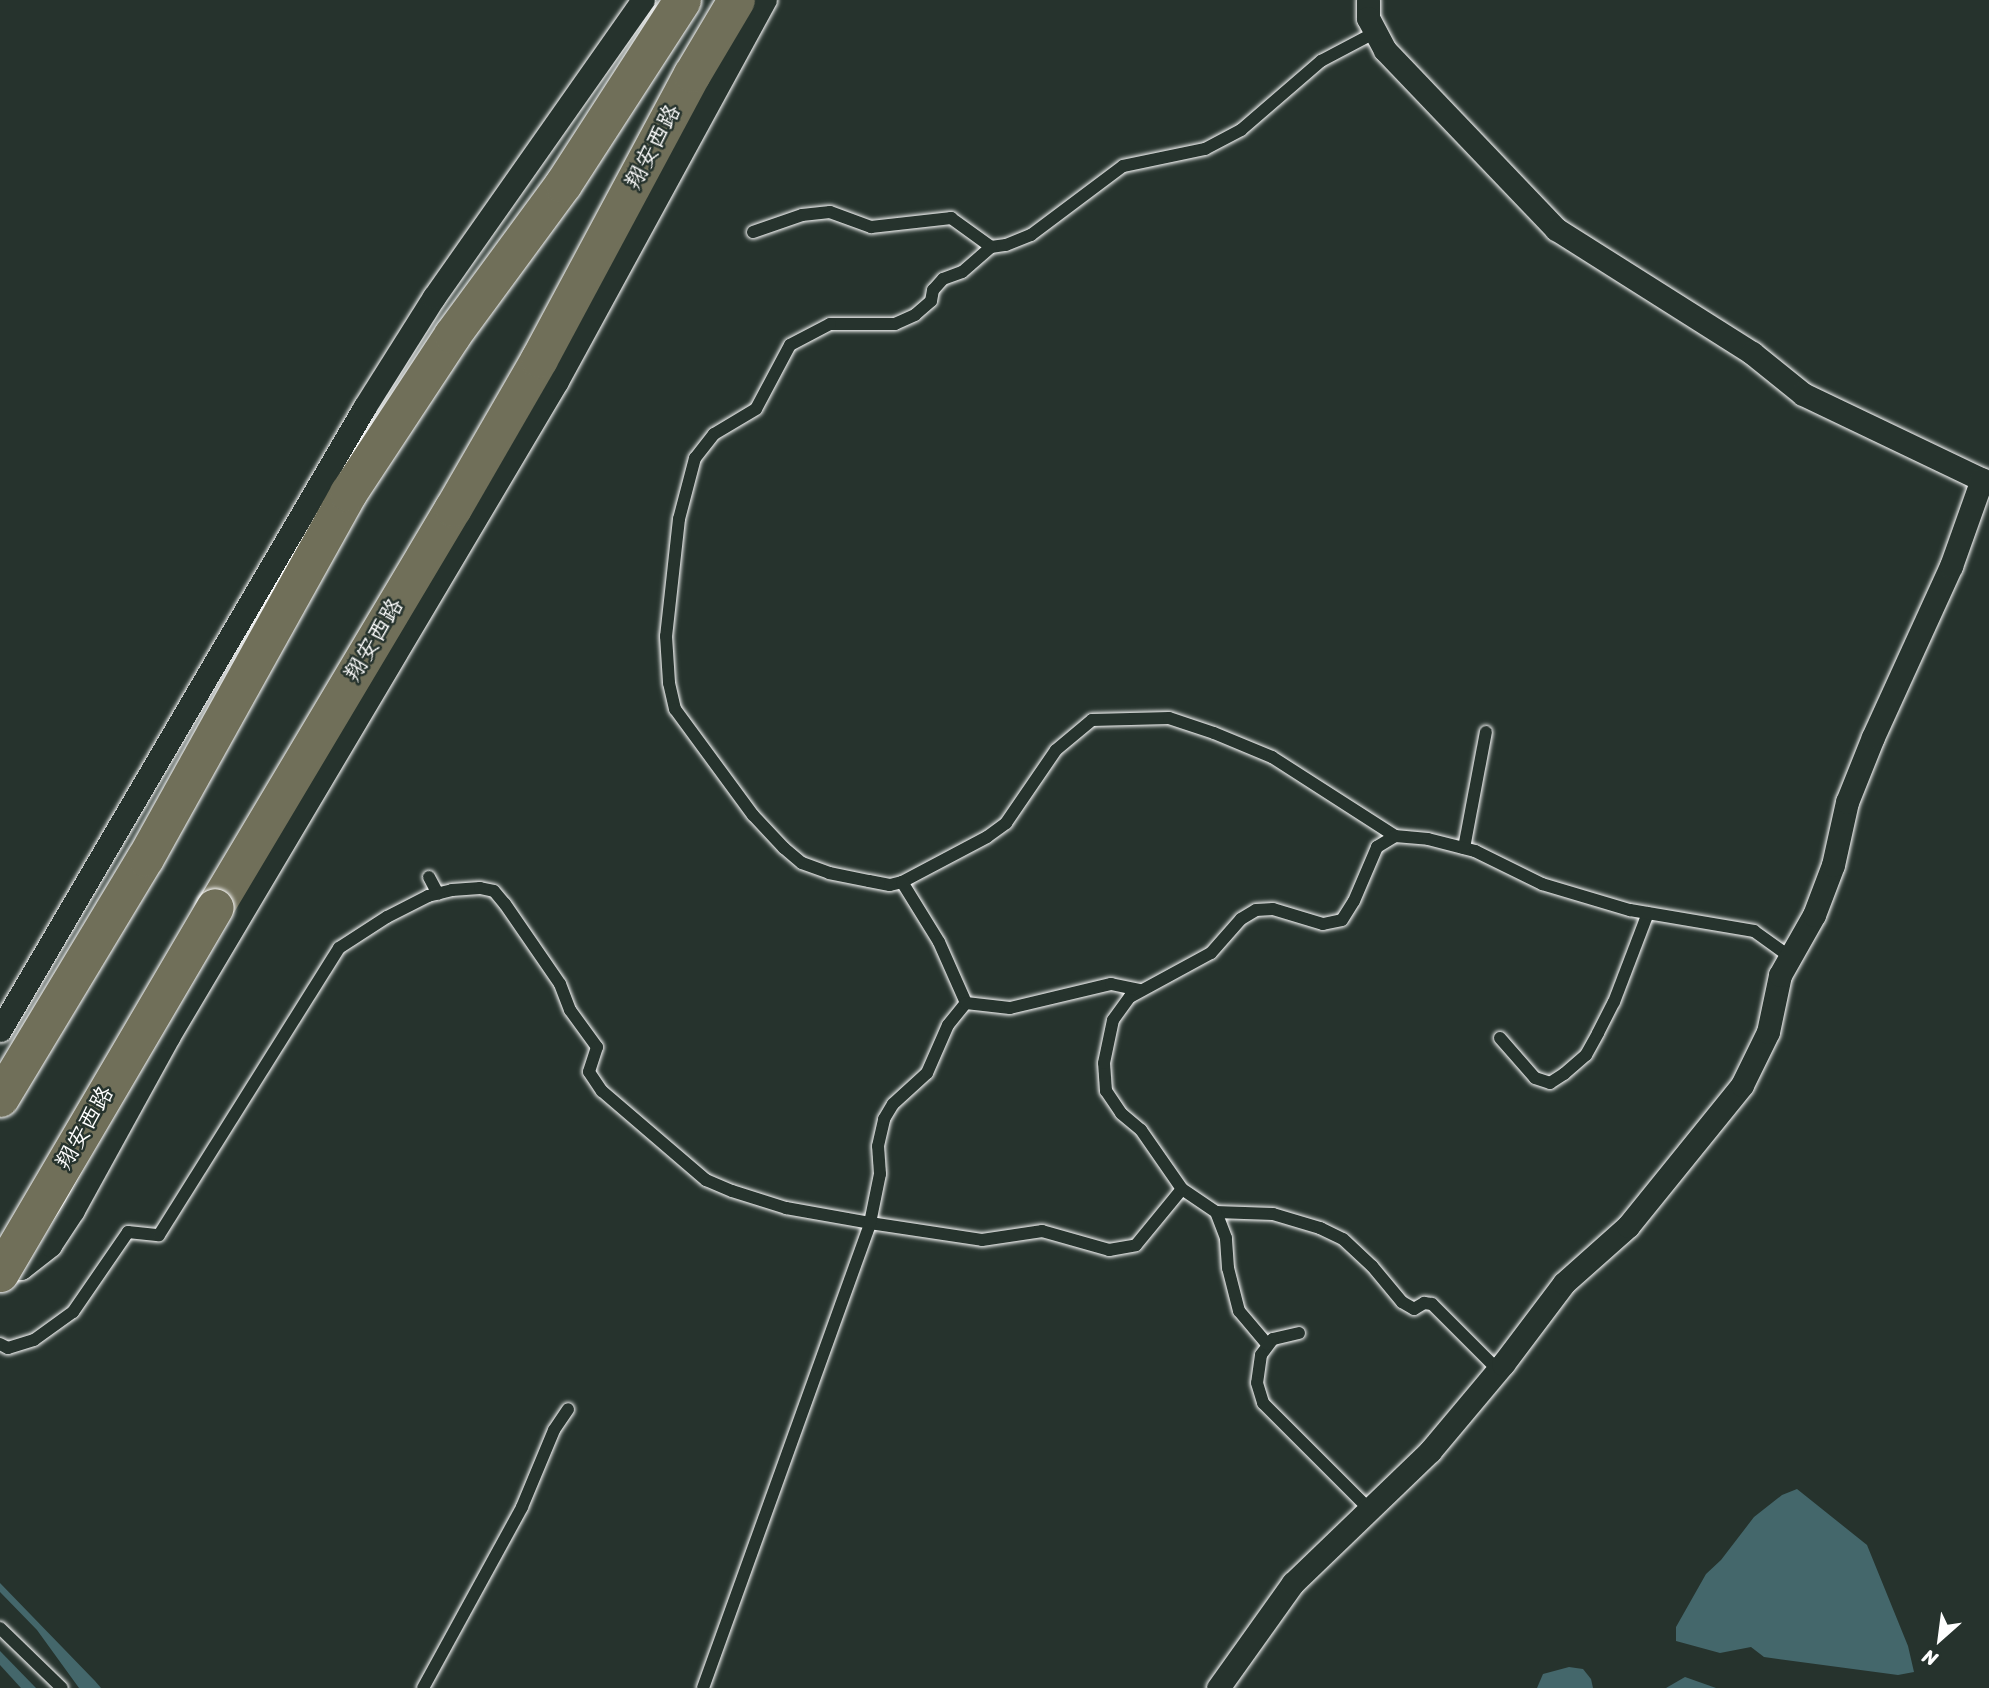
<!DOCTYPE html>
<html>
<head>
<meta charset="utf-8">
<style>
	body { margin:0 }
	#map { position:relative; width:1989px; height:1688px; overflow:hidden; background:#26332d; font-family:Sriracha,"LXGW WenKai TC",sans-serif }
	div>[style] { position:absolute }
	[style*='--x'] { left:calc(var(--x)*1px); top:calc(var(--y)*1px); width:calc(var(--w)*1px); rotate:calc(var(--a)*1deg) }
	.water>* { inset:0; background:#44676b }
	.roads { filter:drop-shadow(0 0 2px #fff) drop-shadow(0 0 2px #fff) }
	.lane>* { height:12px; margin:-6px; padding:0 6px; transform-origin:6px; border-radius:6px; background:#26332d }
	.street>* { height:23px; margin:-11.5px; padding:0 11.5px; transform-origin:11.5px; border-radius:11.5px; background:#26332d }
	.primary>* { height:37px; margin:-18.5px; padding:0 18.5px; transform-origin:18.5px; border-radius:18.5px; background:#706f59 }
	.bridges { filter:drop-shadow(0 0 2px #fff) drop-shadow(0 0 2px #fff) }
	.primary-bridge>* { height:37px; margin:-18.5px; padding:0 18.5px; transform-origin:18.5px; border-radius:18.5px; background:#706f59 }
	span { translate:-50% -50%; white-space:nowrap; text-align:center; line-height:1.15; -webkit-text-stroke:5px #26332d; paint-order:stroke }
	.street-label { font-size:23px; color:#fff }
	.north { position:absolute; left:1905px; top:1604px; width:70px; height:70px; -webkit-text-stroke:5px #26332d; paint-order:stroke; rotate:208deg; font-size:19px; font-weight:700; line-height:28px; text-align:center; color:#fff }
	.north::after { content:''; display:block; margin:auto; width:24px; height:32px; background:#fff; clip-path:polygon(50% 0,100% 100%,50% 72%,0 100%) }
</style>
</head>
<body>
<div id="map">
	<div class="water">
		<div style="clip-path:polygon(1797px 1489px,1867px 1545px,1908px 1646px,1914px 1672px,1898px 1675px,1764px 1657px,1751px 1647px,1720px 1653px,1676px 1641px,1676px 1627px,1706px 1574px,1721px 1560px,1754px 1517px,1782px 1495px)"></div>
		<div style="clip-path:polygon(0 1583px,95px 1681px,101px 1688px,79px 1688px,37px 1630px,0 1592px)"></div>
		<div style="clip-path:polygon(0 1651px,36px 1688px,21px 1688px,0 1665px)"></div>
		<div style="clip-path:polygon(1569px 1667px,1583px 1669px,1591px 1679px,1593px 1688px,1537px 1688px,1543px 1674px)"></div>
		<div style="clip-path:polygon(1685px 1677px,1716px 1688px,1666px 1688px)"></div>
	</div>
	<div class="roads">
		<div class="lane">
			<div style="--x:753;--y:232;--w:52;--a:-19.1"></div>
			<div style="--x:802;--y:215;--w:28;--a:-6"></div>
			<div style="--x:830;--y:212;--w:44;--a:20.1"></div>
			<div style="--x:871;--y:227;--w:81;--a:-6.4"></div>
			<div style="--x:951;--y:218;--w:49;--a:35.9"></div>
			<div style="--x:991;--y:247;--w:15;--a:-8"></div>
			<div style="--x:1006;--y:245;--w:27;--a:-22"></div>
			<div style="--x:1031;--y:235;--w:115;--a:-36.9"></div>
			<div style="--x:1123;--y:166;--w:84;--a:-11.7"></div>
			<div style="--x:1205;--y:149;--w:41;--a:-27.8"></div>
			<div style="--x:1241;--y:130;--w:106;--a:-40.8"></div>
			<div style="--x:1321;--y:61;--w:60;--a:-27.8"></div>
			<div style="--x:991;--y:247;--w:38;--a:139"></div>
			<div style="--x:962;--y:272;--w:20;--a:160"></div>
			<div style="--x:943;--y:279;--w:15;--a:132"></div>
			<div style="--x:933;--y:290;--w:11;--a:100"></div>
			<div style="--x:931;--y:301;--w:21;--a:139"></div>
			<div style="--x:915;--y:315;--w:22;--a:156"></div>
			<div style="--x:895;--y:324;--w:65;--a:180"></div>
			<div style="--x:830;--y:324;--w:45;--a:152.3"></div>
			<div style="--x:790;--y:345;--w:72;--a:118"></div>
			<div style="--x:756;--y:409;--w:49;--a:149.2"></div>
			<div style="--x:714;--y:434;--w:31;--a:128"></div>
			<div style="--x:695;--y:458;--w:63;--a:104.7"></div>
			<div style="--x:679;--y:519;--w:118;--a:96.3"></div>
			<div style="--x:666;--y:636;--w:47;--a:86.3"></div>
			<div style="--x:669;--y:683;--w:27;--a:77"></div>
			<div style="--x:675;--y:709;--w:132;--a:53.7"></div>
			<div style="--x:753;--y:815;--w:45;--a:46.8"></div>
			<div style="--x:784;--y:848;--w:23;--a:40"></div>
			<div style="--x:802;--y:863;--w:29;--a:20"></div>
			<div style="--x:829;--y:873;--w:41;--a:11.3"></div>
			<div style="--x:869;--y:881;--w:21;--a:11"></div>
			<div style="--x:890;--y:885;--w:12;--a:-14"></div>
			<div style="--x:902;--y:882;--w:96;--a:-27.9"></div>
			<div style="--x:987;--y:837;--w:24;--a:-36"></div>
			<div style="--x:1006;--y:823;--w:88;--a:-55.6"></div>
			<div style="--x:1056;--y:750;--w:47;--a:-39.8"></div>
			<div style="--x:1092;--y:720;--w:77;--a:-1.5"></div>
			<div style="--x:1169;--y:718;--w:47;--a:18.4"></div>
			<div style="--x:1214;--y:733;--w:63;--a:22.5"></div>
			<div style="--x:1272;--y:757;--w:146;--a:32.7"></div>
			<div style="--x:1464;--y:848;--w:118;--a:-79.3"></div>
			<div style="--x:429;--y:877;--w:19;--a:62"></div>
			<div style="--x:902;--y:882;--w:70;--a:58.3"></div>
			<div style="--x:939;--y:942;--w:67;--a:66.1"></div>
			<div style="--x:1500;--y:1038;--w:53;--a:48.8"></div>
			<div style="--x:1535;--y:1078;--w:16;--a:18"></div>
			<div style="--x:1550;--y:1083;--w:17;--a:-33"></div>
			<div style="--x:1564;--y:1074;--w:29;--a:-41"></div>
			<div style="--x:1586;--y:1055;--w:25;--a:-61"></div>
			<div style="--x:1598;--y:1033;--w:35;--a:-63"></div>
			<div style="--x:1614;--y:1002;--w:95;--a:-69.1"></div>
			<div style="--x:1216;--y:1212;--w:57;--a:2"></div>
			<div style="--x:1273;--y:1214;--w:49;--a:16.6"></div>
			<div style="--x:1320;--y:1228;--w:25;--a:26"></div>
			<div style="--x:1343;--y:1239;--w:40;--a:43"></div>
			<div style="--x:1372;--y:1266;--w:47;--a:50.2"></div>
			<div style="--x:1402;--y:1302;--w:14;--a:30"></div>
			<div style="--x:1414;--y:1309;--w:12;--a:-31"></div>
			<div style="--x:1424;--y:1303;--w:8;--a:7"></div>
			<div style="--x:1432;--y:1304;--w:93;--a:45"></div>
			<div style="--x:1299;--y:1333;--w:27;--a:167"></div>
			<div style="--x:1273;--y:1339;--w:20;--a:127"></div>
			<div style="--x:1261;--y:1355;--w:28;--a:98"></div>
			<div style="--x:1257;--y:1383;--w:21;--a:73"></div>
			<div style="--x:1263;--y:1403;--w:150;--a:45"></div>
			<div style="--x:0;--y:1344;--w:9;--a:27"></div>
			<div style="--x:8;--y:1348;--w:27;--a:-17"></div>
			<div style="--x:34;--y:1340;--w:48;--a:-35.7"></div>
			<div style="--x:73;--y:1312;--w:97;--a:-55.5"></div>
			<div style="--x:128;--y:1232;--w:31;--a:6"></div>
			<div style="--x:159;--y:1235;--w:339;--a:-57.9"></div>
			<div style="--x:339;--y:948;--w:57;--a:-32.9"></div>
			<div style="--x:387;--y:917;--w:46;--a:-27.1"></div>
			<div style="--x:428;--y:896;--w:25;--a:-14"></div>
			<div style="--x:452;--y:890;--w:28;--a:-4"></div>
			<div style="--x:480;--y:888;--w:14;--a:12"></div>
			<div style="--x:494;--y:891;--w:17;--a:50"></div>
			<div style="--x:505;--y:904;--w:97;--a:55.5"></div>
			<div style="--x:560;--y:984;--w:28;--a:69"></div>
			<div style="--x:570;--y:1010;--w:46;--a:53.9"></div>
			<div style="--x:597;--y:1047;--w:26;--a:108"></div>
			<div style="--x:589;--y:1072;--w:23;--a:56"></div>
			<div style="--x:602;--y:1091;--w:137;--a:40.6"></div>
			<div style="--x:706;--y:1180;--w:28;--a:23"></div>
			<div style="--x:732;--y:1191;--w:57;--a:17.5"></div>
			<div style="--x:786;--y:1208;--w:85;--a:10.1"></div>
			<div style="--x:870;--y:1223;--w:113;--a:8.6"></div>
			<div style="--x:982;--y:1240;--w:61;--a:-8.5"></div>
			<div style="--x:1042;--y:1231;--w:70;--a:15.8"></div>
			<div style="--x:1109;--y:1250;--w:27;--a:-10"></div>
			<div style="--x:1136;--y:1245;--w:72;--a:-50.6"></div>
			<div style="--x:1267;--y:1344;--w:43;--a:-130.3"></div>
			<div style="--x:1239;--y:1311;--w:44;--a:-104.3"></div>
			<div style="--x:1228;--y:1268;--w:30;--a:-94"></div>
			<div style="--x:1226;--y:1238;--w:28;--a:-111"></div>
			<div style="--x:1216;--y:1212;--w:41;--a:-145.9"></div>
			<div style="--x:1182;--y:1189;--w:72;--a:-124.8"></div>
			<div style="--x:1141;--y:1130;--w:26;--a:-140"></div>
			<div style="--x:1121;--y:1113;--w:27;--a:-124"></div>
			<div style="--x:1106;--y:1091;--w:28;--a:-94"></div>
			<div style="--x:1104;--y:1063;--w:44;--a:-78.2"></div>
			<div style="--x:1113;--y:1020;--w:29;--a:-54"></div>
			<div style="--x:1130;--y:997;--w:92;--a:-28.5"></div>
			<div style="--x:1211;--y:953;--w:45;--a:-48.6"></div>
			<div style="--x:1241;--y:919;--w:17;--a:-31"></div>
			<div style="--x:1256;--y:910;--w:17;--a:-3"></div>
			<div style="--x:1273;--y:909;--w:52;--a:16.7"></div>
			<div style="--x:1323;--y:924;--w:19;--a:-12"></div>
			<div style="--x:1342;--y:920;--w:22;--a:-58"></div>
			<div style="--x:1354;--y:901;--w:59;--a:-66.9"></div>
			<div style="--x:1377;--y:847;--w:21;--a:-31"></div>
			<div style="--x:1395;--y:836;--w:33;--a:5"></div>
			<div style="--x:1428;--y:839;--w:49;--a:14.3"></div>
			<div style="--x:1475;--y:851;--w:75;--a:26.2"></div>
			<div style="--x:1542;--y:884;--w:92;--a:16.5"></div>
			<div style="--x:1630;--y:910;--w:126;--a:9.6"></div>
			<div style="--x:1754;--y:931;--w:44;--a:35.8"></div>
			<div style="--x:0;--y:1628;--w:86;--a:44.1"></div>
			<div style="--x:423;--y:1688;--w:206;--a:-61.3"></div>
			<div style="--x:522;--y:1507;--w:83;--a:-67.4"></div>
			<div style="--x:554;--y:1430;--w:25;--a:-56"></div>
			<div style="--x:703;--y:1688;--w:494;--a:-70.2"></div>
			<div style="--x:870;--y:1223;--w:50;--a:-78.5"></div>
			<div style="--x:880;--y:1174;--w:28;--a:-94"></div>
			<div style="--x:878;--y:1146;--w:28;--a:-77"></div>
			<div style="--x:884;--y:1119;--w:17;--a:-59"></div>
			<div style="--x:893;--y:1104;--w:46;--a:-42.4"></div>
			<div style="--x:927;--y:1073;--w:52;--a:-66.4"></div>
			<div style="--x:948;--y:1025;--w:28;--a:-51"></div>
			<div style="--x:966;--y:1003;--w:44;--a:6.5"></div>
			<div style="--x:1010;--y:1008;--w:104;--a:-13.4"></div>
			<div style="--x:1111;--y:984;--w:30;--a:12"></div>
		</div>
		<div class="street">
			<div style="--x:1368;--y:0;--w:18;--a:90"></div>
			<div style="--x:1368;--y:18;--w:36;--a:62"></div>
			<div style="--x:1385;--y:50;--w:248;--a:46.3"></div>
			<div style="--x:1556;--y:229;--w:232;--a:32.3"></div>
			<div style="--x:1752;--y:353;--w:65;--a:38.8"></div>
			<div style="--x:1803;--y:394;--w:206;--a:25.6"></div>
			<div style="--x:0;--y:1030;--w:721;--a:-59.66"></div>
			<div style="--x:364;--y:408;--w:131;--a:-57.8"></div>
			<div style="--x:434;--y:297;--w:363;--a:-54.9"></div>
			<div style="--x:0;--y:1269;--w:21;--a:-3"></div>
			<div style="--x:21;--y:1268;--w:37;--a:-38"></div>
			<div style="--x:50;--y:1245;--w:42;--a:-56.7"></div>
			<div style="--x:73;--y:1210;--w:197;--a:-61.2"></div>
			<div style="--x:168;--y:1037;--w:763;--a:-59.33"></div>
			<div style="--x:557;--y:381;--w:434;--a:-61.4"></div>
			<div style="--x:1218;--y:1688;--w:129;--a:-54.5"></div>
			<div style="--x:1293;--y:1583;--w:190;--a:-43.9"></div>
			<div style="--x:1430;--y:1451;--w:114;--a:-50"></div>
			<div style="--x:1503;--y:1364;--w:101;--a:-53"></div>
			<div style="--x:1564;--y:1283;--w:86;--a:-41.7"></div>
			<div style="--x:1628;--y:1226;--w:181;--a:-51"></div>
			<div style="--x:1742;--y:1085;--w:59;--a:-63.9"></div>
			<div style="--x:1768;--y:1032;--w:58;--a:-78.1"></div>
			<div style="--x:1780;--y:975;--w:69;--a:-60.5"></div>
			<div style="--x:1814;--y:915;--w:53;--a:-69.2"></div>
			<div style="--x:1833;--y:865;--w:65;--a:-77.5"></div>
			<div style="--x:1847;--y:802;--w:70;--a:-68.2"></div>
			<div style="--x:1873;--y:737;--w:188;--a:-65.5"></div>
			<div style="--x:1951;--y:566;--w:92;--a:-70.4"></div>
		</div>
		<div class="primary">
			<div style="--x:215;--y:907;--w:465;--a:-59.2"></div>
			<div style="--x:453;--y:508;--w:172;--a:-60"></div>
			<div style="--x:539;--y:359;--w:323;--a:-61.8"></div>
			<div style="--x:692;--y:74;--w:86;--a:-59.3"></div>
			<div style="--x:0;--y:1098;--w:280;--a:-58.9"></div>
			<div style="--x:145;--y:858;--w:418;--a:-60.9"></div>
			<div style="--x:348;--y:493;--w:189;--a:-56.6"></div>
			<div style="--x:452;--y:335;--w:187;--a:-53.7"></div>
			<div style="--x:563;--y:184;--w:219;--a:-57.1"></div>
		</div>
	</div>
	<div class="bridges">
		<div class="primary-bridge">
			<div style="--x:0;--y:1273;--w:424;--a:-59.6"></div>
		</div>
	</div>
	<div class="street-label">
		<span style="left:653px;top:147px;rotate:-62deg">翔安西路</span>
		<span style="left:374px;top:640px;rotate:-59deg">翔安西路</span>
		<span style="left:85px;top:1128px;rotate:-60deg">翔安西路</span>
	</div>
	<div class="north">N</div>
</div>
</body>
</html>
